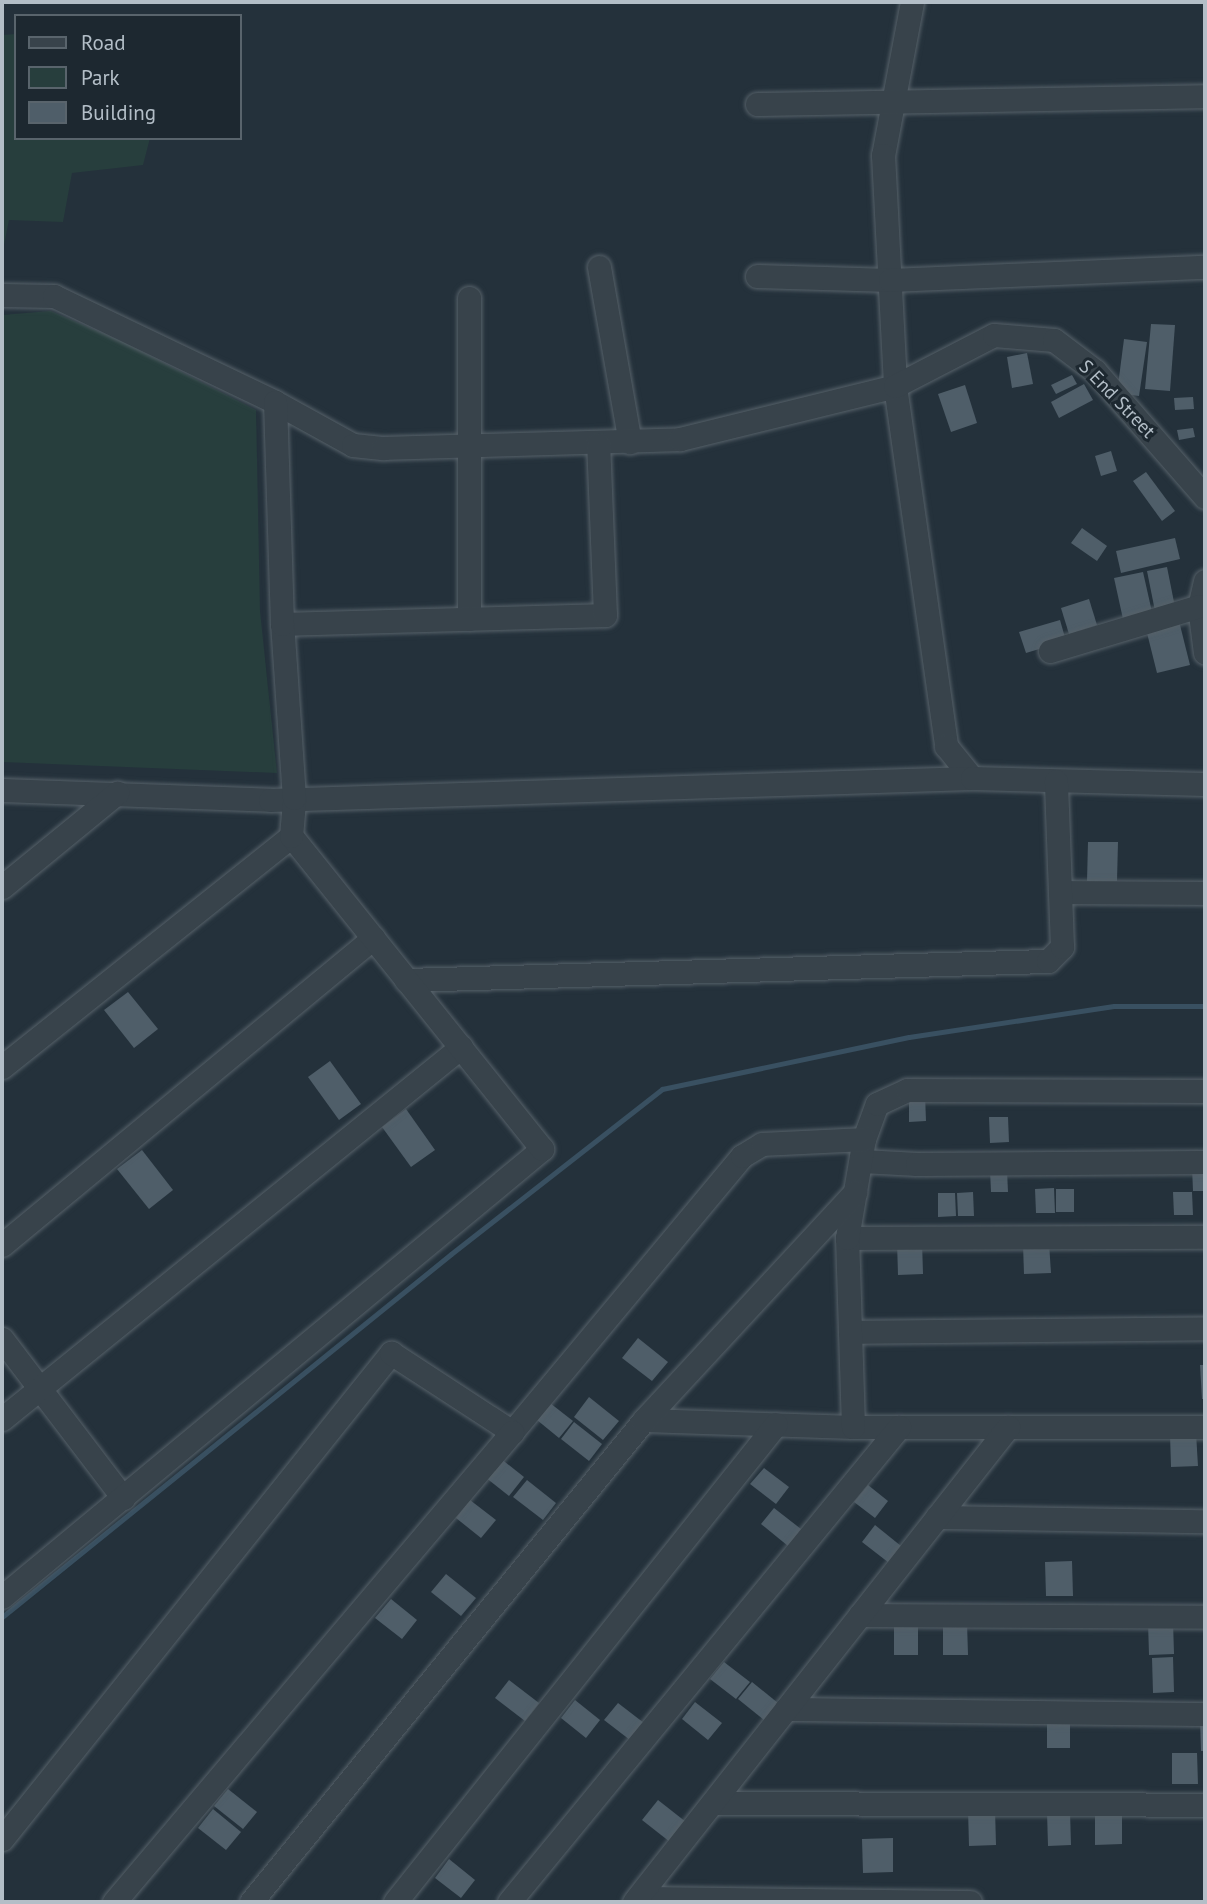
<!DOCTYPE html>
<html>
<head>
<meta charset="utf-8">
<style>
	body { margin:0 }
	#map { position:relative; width:1207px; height:1904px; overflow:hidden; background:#24313b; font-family:"PT Sans",sans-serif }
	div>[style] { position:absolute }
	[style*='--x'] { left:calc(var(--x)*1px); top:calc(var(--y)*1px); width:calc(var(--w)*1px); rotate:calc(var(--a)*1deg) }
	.green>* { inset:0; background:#273e3d }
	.stream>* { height:5px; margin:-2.5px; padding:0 2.5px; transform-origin:2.5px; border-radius:2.5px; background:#395061 }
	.building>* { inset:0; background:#4f5e69 }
	.roads { filter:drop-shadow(0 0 2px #566169) drop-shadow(0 0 2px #566169) }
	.minor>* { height:23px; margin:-11.5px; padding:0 11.5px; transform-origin:11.5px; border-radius:11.5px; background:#38434b }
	span { translate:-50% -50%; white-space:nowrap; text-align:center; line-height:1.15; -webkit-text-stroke:6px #1d2830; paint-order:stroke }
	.street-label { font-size:19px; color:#b3bec7 }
	.frame { position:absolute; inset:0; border:4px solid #b3bec7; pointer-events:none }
	.legend { position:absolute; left:14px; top:14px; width:228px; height:126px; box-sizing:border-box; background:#1d2830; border:2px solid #59646c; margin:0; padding:9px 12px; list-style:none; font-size:21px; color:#b3bec7 }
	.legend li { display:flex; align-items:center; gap:14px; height:35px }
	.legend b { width:35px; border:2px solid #59646c }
</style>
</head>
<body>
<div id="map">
	<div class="green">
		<div style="clip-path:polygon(16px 34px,16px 138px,150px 138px,143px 165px,72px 173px,63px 222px,9px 220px,2px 255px,2px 35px)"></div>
		<div style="clip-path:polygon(51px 311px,121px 341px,256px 410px,260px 611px,277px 773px,2px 762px,2px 315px)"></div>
	</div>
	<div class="stream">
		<div style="--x:2;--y:1617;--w:577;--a:-38.95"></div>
		<div style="--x:451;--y:1254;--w:268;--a:-38"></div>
		<div style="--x:662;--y:1089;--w:252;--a:-11.9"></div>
		<div style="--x:909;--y:1037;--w:207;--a:-8.6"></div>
		<div style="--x:1114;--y:1006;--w:91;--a:0"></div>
	</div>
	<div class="building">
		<div style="clip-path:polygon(1151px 324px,1175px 325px,1170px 391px,1145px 389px)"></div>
		<div style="clip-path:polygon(1124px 339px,1147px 342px,1139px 396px,1117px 393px)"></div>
		<div style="clip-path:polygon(1027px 353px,1033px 384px,1012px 388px,1007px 357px)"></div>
		<div style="clip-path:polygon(1072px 375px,1077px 384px,1056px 394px,1051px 385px)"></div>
		<div style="clip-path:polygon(1084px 384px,1093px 400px,1059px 418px,1051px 402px)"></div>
		<div style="clip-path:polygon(965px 385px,977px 423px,951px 432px,938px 394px)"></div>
		<div style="clip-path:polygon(1193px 397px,1194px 409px,1175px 410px,1174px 398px)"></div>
		<div style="clip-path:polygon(1193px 428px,1195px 437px,1179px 440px,1177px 430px)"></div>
		<div style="clip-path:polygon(1111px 451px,1117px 471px,1101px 476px,1095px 456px)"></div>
		<div style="clip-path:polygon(1146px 472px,1175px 511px,1162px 521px,1133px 481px)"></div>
		<div style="clip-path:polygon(1082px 528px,1107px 546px,1097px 561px,1071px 543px)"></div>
		<div style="clip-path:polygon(1175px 538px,1180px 559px,1121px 573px,1116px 551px)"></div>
		<div style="clip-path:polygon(1167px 567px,1175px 607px,1155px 611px,1147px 571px)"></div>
		<div style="clip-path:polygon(1143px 572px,1152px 612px,1123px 619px,1114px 578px)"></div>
		<div style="clip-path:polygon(1089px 599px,1097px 625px,1069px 634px,1061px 608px)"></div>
		<div style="clip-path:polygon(1060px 620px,1066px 641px,1026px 653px,1019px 632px)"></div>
		<div style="clip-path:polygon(1179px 621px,1190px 665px,1157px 673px,1146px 629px)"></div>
		<div style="clip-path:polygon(1088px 842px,1118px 842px,1117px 881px,1087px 881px)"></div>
		<div style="clip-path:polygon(128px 992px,158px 1029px,134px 1048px,104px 1010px)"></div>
		<div style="clip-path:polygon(330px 1061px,361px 1104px,339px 1120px,308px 1077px)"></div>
		<div style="clip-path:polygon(925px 1094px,926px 1121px,909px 1122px,909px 1095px)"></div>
		<div style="clip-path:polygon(406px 1109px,435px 1150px,411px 1167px,382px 1127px)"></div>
		<div style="clip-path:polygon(989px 1117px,1008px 1117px,1009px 1142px,990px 1143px)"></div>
		<div style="clip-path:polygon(142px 1150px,173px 1190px,149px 1209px,117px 1169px)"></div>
		<div style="clip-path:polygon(1205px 1166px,1205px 1191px,1193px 1191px,1192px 1167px)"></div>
		<div style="clip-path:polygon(990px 1170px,1007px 1170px,1008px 1192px,991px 1192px)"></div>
		<div style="clip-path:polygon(1054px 1188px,1055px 1213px,1036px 1213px,1035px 1189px)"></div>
		<div style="clip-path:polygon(1056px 1189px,1074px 1189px,1074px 1212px,1056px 1212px)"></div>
		<div style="clip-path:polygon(973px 1192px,974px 1216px,958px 1216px,957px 1193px)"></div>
		<div style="clip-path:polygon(1173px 1192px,1192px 1192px,1193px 1215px,1174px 1215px)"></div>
		<div style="clip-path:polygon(938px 1193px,955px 1193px,956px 1216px,938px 1217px)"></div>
		<div style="clip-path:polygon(922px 1242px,923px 1274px,898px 1275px,897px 1243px)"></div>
		<div style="clip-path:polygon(1049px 1243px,1051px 1273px,1024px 1274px,1023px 1244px)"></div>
		<div style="clip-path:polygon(638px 1338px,668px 1362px,652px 1381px,622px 1358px)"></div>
		<div style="clip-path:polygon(1200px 1365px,1205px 1365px,1205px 1399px,1202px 1399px)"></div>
		<div style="clip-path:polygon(589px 1397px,619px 1421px,603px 1440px,574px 1417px)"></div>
		<div style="clip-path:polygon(550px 1403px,573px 1421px,559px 1438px,537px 1420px)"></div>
		<div style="clip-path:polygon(574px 1422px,602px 1444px,589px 1461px,561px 1439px)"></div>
		<div style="clip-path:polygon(1196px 1433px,1198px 1466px,1171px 1467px,1170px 1434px)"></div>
		<div style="clip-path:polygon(500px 1458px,524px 1477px,509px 1496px,485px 1477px)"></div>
		<div style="clip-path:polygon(764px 1468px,789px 1487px,776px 1504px,750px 1484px)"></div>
		<div style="clip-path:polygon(527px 1480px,556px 1503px,543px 1520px,513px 1497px)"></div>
		<div style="clip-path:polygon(868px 1485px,888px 1501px,875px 1518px,854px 1502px)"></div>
		<div style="clip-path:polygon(470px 1500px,496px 1520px,481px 1538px,456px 1518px)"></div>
		<div style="clip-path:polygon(774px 1508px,801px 1529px,788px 1546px,761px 1524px)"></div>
		<div style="clip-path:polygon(875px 1525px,906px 1550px,893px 1566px,862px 1542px)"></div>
		<div style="clip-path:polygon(1072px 1561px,1073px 1596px,1046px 1596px,1045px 1562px)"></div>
		<div style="clip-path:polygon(446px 1574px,476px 1598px,461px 1616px,431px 1592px)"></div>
		<div style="clip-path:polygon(391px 1599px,417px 1620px,402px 1639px,375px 1618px)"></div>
		<div style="clip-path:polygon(894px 1622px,918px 1622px,918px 1655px,894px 1655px)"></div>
		<div style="clip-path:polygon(943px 1622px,967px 1622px,968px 1655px,943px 1655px)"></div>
		<div style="clip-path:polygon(1173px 1622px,1174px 1654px,1149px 1655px,1148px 1623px)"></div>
		<div style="clip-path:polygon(1173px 1657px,1174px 1692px,1153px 1693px,1152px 1658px)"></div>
		<div style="clip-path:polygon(724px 1662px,750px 1682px,736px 1699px,710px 1679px)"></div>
		<div style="clip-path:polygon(509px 1680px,539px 1703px,525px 1721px,495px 1698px)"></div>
		<div style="clip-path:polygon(752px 1682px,778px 1703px,764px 1720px,738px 1699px)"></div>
		<div style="clip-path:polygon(575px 1700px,600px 1720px,586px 1738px,561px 1718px)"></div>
		<div style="clip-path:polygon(695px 1702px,722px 1723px,708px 1740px,682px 1719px)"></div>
		<div style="clip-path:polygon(618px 1703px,644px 1723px,630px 1740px,604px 1720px)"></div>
		<div style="clip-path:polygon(1070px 1716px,1070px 1748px,1047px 1748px,1047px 1717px)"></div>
		<div style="clip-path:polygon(1200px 1717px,1205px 1717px,1205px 1751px,1201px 1751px)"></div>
		<div style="clip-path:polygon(1172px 1753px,1197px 1753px,1198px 1784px,1172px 1784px)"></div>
		<div style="clip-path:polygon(228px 1789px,257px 1812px,243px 1829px,214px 1806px)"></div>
		<div style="clip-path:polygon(658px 1800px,686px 1822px,670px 1842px,642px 1820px)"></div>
		<div style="clip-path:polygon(213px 1809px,241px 1832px,226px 1850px,198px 1828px)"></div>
		<div style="clip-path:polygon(968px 1809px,995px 1809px,996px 1845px,969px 1846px)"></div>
		<div style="clip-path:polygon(1122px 1809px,1122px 1844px,1095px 1845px,1095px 1810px)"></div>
		<div style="clip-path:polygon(1070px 1811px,1071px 1845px,1048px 1846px,1047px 1812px)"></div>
		<div style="clip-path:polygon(893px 1838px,893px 1872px,863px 1873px,862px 1839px)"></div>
		<div style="clip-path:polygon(449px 1859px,475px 1880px,461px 1898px,435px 1878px)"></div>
	</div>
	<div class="roads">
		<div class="minor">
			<div style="--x:912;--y:2;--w:156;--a:100.7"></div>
			<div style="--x:883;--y:155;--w:231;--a:87"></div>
			<div style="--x:895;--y:386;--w:364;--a:81.9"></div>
			<div style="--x:946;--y:746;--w:41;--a:50.9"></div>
			<div style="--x:757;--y:104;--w:448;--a:-1"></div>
			<div style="--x:599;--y:267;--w:178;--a:80"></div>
			<div style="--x:757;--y:276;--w:133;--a:1.7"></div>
			<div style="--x:890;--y:280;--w:315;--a:-2.4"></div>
			<div style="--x:2;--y:295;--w:52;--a:1.1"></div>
			<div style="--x:54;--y:296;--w:245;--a:25.6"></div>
			<div style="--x:275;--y:402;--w:89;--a:28.9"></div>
			<div style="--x:353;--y:445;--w:31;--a:6"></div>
			<div style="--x:384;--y:448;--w:296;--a:-1.7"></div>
			<div style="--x:680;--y:439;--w:221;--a:-13.8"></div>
			<div style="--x:895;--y:386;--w:111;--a:-27.3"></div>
			<div style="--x:994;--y:335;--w:60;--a:4.8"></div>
			<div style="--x:1054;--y:340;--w:51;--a:37.1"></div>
			<div style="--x:1095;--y:371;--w:167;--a:48.9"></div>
			<div style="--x:1205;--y:581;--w:26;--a:103"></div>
			<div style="--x:1199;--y:606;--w:47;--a:82.7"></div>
			<div style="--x:469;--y:619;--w:321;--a:-90"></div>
			<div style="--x:282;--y:624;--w:323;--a:-1.6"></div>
			<div style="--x:605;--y:615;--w:171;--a:-92.3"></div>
			<div style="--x:1050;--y:651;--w:156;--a:-16.8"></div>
			<div style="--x:2;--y:790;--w:268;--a:2.1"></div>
			<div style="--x:270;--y:800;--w:702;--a:-1.8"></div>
			<div style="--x:972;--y:778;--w:233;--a:1.5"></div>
			<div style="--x:2;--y:887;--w:149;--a:-39.3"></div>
			<div style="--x:1063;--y:892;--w:142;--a:0.4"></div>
			<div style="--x:406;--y:980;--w:642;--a:-1.7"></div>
			<div style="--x:1048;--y:961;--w:20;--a:-45"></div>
			<div style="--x:1062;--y:947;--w:166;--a:-92.1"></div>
			<div style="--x:2;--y:1067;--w:370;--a:-38.6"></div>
			<div style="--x:862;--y:1161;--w:55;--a:3.1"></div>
			<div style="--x:917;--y:1164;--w:288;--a:-0.4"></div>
			<div style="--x:847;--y:1238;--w:358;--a:-0.2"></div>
			<div style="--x:2;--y:1245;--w:482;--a:-39.6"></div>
			<div style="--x:850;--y:1332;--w:355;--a:-0.6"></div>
			<div style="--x:2;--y:1339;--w:200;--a:52.7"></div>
			<div style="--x:2;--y:1419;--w:591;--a:-39.02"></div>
			<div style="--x:644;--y:1420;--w:209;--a:1.9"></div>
			<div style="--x:853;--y:1427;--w:352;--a:0"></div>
			<div style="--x:853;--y:1427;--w:189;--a:-91.8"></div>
			<div style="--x:847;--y:1238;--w:100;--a:-80.3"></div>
			<div style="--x:864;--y:1139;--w:37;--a:-70"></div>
			<div style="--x:877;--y:1104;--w:33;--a:-25"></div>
			<div style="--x:907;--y:1090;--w:298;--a:0.2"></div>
			<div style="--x:512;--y:1432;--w:359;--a:-50.2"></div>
			<div style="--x:742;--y:1156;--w:23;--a:-31"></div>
			<div style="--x:762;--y:1144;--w:102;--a:-2.8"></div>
			<div style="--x:937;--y:1517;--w:268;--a:0.9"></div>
			<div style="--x:2;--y:1597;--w:702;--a:-39.68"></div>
			<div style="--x:542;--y:1149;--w:401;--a:-128.7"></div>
			<div style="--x:291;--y:836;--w:38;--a:-85"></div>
			<div style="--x:294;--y:798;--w:174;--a:-93.9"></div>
			<div style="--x:282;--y:624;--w:222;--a:-91.8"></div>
			<div style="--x:860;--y:1615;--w:345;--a:0.3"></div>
			<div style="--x:786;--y:1709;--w:419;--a:0.7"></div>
			<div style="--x:713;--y:1803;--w:492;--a:0.2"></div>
			<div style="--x:2;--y:1839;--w:623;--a:-51.33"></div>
			<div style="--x:391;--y:1353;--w:145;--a:33.1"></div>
			<div style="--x:512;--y:1432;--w:616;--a:130.26"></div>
			<div style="--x:638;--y:1898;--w:332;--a:0.7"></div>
			<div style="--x:251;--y:1902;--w:622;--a:-50.81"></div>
			<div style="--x:644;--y:1420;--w:311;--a:-47.2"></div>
			<div style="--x:395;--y:1902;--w:611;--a:-51.44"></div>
			<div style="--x:509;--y:1902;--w:615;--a:-50.61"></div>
			<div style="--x:634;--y:1902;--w:605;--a:-51.78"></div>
		</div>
	</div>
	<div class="street-label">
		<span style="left:1117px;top:399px;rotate:46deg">S End Street</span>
	</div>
	<div class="frame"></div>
	<ul class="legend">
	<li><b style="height:9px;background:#38434b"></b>Road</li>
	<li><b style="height:19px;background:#273e3d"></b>Park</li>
	<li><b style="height:19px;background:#4f5e69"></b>Building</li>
	</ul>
</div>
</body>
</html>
